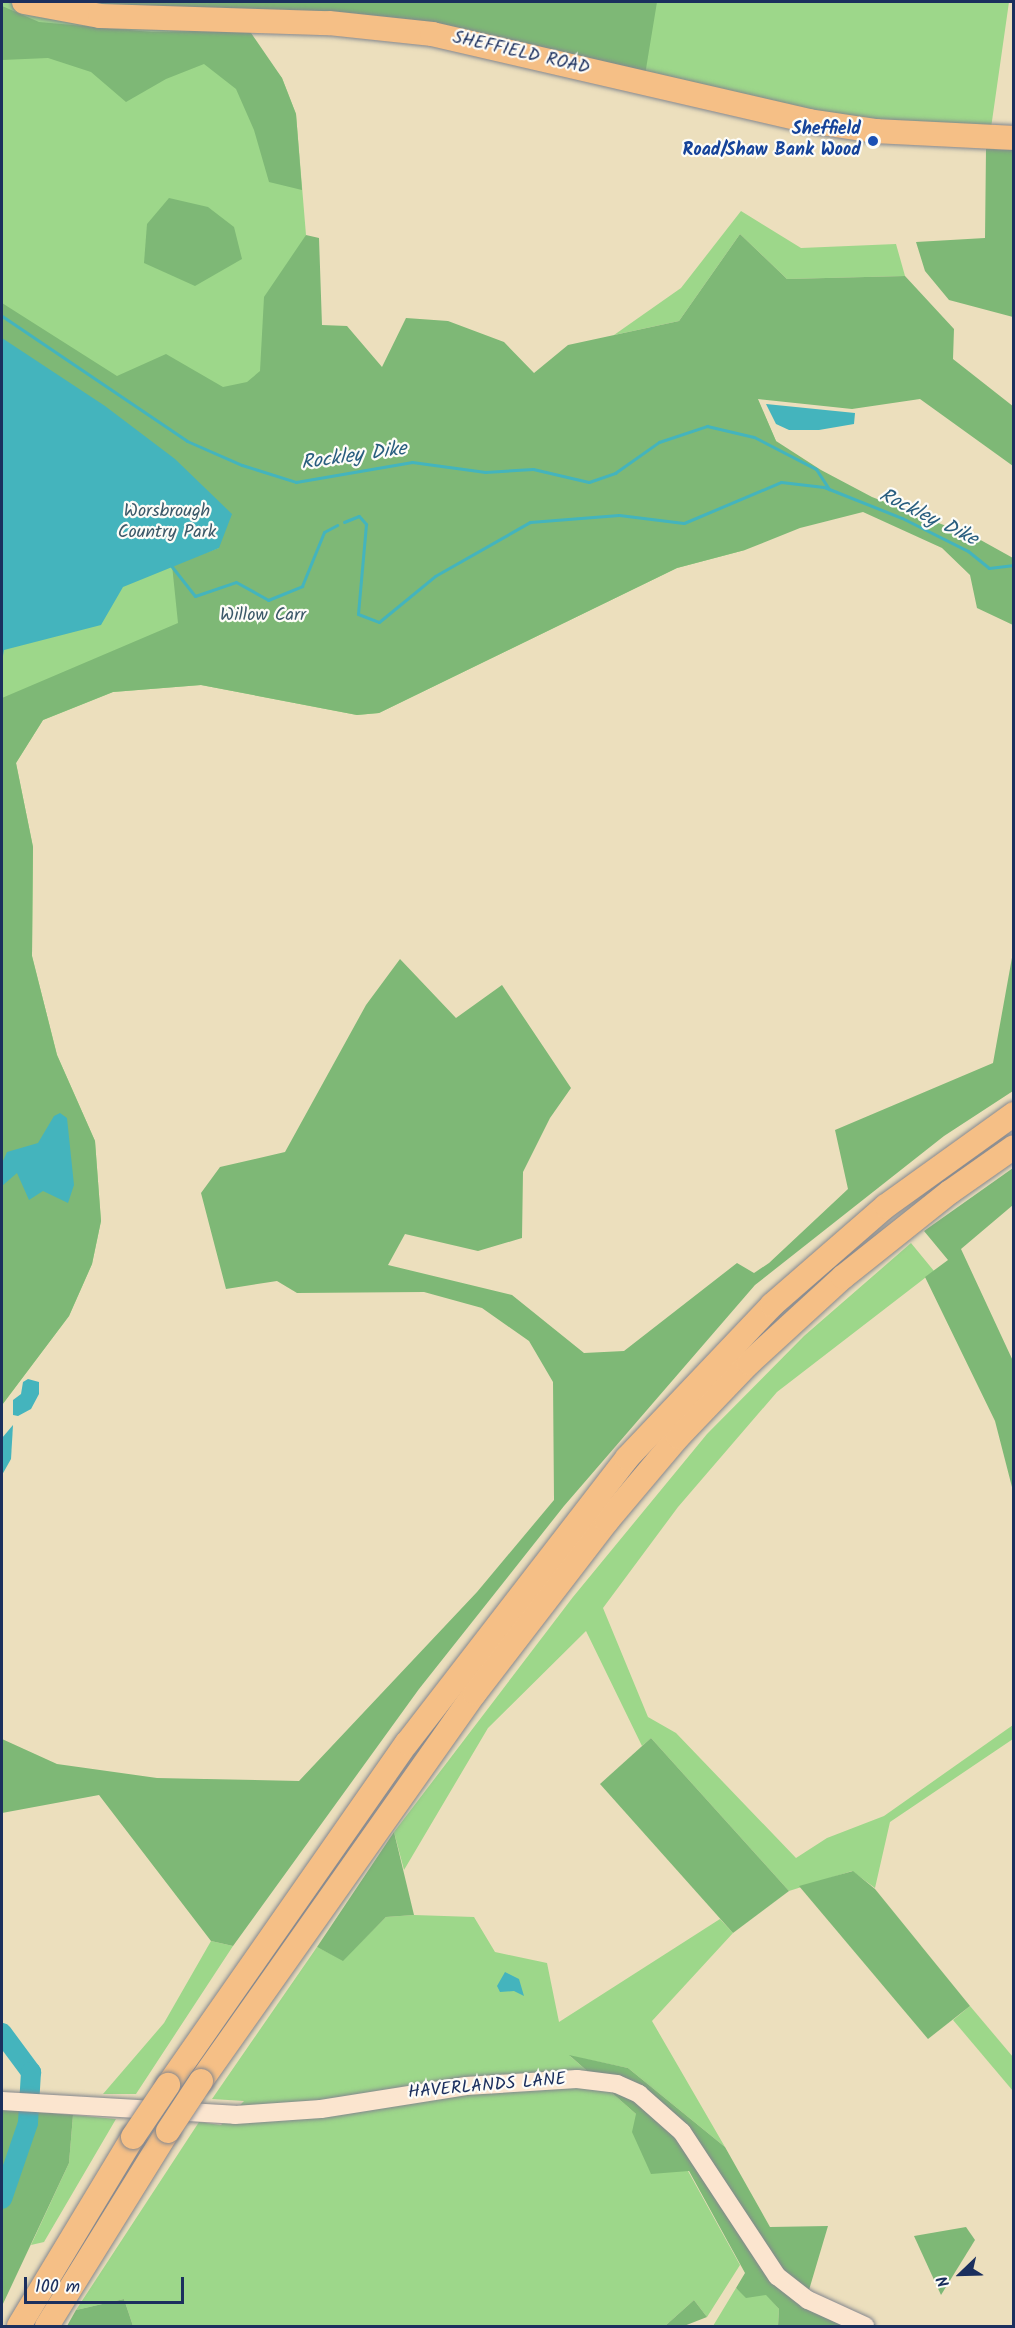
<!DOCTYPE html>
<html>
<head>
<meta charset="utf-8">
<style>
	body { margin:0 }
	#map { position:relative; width:1015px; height:2328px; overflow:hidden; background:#ecdfbd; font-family:Kalam,sans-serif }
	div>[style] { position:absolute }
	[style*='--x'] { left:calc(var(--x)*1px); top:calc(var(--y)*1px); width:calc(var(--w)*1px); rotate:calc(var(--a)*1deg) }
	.green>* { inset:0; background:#9dd78a }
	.forest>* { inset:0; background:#7eb876 }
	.water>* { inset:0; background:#44b4bd }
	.stream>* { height:3px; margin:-1.5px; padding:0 1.5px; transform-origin:1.5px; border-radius:1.5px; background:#44b4bd }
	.river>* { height:20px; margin:-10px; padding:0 10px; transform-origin:10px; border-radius:10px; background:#44b4bd }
	.roads { filter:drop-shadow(0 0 2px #84878e) drop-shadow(0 0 2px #84878e) }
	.secondary>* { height:18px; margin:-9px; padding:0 9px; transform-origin:9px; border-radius:9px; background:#fbe5cf }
	.highway>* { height:24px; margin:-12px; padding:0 12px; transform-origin:12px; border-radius:12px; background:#f5bf86 }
	.bridges { filter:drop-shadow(0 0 2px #84878e) drop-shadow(0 0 2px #84878e) }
	.highway-bridge>* { height:24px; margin:-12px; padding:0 12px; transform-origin:12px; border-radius:12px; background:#f5bf86 }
	.dots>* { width:16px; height:16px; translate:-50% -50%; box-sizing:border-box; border:3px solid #fdfcf7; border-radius:50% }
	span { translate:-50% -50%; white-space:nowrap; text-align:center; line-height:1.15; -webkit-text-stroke:4.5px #fdfcf7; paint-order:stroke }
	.street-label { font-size:18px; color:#1b2f5e }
	.transit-label { font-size:18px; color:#164399; font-weight:700 }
	.right { translate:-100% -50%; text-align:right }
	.park-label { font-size:18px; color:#3c5969 }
	.water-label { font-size:20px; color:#295e7f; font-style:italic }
	.frame { position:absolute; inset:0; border:3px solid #1b2f5e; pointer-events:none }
	.north { position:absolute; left:931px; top:2244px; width:60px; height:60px; -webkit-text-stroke:4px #fdfcf7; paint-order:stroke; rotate:247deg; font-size:16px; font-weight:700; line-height:24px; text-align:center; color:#1b2f5e }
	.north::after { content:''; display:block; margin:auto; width:21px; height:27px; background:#1b2f5e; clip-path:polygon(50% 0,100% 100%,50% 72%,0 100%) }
	.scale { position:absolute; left:24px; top:2277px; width:160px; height:27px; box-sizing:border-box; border:3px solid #1b2f5e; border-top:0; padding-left:8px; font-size:18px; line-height:21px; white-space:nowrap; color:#1b2f5e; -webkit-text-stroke:4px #fdfcf7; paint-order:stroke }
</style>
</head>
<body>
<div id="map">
	<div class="green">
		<div style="clip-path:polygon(2px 2px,1009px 2px,991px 128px,889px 123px,224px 9px,282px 78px,296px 114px,306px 235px,296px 312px,298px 425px,757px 398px,776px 441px,745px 550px,677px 568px,379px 713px,357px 715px,201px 685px,113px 692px,43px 720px,16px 763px,33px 847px,32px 956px,57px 1055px,95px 1141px,101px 1221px,92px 1264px,69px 1316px,2px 1405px)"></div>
		<div style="clip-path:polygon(741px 211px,801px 248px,896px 244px,905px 276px,787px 279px,740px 234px,679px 321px,614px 335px,681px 288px)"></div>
		<div style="clip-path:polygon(911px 1243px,934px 1271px,777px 1392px,678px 1507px,603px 1608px,648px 1717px,676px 1733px,796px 1858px,827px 1838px,884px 1816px,1013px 1725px,1013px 1739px,890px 1822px,875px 1888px,852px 1871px,789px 1891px,651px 1738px,642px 1746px,586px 1631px,488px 1728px,404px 1870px,394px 1832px,573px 1597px,707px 1434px,804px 1336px)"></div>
		<div style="clip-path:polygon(414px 1915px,474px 1917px,495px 1952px,547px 1963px,559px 2022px,720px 1919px,733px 1933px,652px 2021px,725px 2147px,628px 2068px,570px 2056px,636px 2114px,688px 2171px,740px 2265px,707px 2317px,694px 2300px,665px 2326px,133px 2326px,124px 2299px,76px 2310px,199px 2122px,221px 2125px,244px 2101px,212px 2099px,317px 1947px,343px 1960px,386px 1917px)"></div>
		<div style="clip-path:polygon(211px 1941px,233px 1946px,136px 2094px,103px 2094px,164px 2023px)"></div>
		<div style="clip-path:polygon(970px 2006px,1013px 2057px,1013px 2091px,953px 2020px)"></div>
		<div style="clip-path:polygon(73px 2115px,116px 2119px,44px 2242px,31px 2245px,69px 2163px)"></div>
		<div style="clip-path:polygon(736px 2288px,746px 2297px,766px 2294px,779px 2309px,778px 2326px,713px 2326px)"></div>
	</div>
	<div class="forest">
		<div style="clip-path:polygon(72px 2px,657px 2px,645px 75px,420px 23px)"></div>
		<div style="clip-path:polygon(2px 6px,39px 22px,152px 32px,249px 30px,282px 78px,296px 114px,302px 190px,269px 182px,254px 130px,236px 89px,204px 64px,166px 79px,126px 102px,91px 72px,48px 58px,2px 60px)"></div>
		<div style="clip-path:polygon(986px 149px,1013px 150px,1013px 317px,949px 300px,925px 271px,916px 242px,985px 238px)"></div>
		<div style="clip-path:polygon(169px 198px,208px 207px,234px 227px,242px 259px,195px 286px,144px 263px,147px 224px)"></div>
		<div style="clip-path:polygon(740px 234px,787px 279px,905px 276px,954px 329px,953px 359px,1014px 407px,1013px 466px,920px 399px,852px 409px,758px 399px,776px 441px,821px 470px,872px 497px,977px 538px,1013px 558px,1013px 625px,977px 608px,970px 575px,942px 548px,863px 512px,800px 528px,745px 550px,677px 568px,379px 713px,357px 715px,201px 685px,113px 692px,43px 720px,16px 763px,33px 847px,32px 956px,57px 1055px,95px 1141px,101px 1221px,92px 1264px,69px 1316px,2px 1405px,2px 698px,178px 623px,172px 565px,219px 548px,2px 338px,2px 303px,117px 376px,166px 354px,223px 387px,247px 382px,260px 371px,264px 297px,306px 235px,319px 238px,322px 325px,347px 326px,382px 367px,406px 318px,448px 321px,504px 342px,534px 373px,568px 345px,679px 321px)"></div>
		<div style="clip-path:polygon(1013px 952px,1013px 1091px,944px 1136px,755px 1285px,564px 1506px,419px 1689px,233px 1946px,211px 1941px,99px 1795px,2px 1813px,2px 1739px,57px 1764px,157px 1778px,299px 1781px,477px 1592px,554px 1500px,553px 1382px,529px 1341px,482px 1308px,424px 1292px,297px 1293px,277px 1281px,226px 1289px,201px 1193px,220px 1167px,285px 1152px,366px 1005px,400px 959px,456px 1018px,502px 985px,571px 1088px,550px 1118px,523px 1172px,522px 1238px,478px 1251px,405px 1234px,388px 1265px,512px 1295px,584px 1353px,624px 1351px,737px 1263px,754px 1273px,769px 1263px,848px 1189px,835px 1130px,993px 1063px)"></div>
		<div style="clip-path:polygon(1013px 1168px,1013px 1205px,961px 1249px,1013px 1361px,1013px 1491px,995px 1421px,925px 1277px,948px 1260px,924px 1231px)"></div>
		<div style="clip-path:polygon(651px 1738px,789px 1891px,733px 1933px,600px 1784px)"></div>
		<div style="clip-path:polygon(394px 1832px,414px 1915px,386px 1917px,343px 1961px,317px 1947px)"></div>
		<div style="clip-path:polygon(853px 1871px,875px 1889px,970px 2006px,928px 2039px,799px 1886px)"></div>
		<div style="clip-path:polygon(569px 2055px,628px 2068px,725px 2147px,770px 2227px,828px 2226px,809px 2290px,844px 2312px,878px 2326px,778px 2326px,779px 2309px,766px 2295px,746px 2298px,736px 2288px,745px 2273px,689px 2171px,651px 2174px,632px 2132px,636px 2114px)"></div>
		<div style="clip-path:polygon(2px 2109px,73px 2115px,69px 2163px,2px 2306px)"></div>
		<div style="clip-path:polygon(966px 2227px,975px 2240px,941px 2295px,914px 2236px)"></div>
		<div style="clip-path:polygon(124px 2299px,133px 2326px,67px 2326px,76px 2310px)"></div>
		<div style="clip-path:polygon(694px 2300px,707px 2317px,684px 2326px,665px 2326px)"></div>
	</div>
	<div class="water">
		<div style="clip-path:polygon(2px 338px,105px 406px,175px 459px,232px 514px,219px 548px,123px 587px,101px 625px,4px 650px,2px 662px)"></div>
		<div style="clip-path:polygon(766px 404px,855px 413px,854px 424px,819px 430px,789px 430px,776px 424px)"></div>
		<div style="clip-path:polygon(60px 1113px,67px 1118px,74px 1185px,68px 1203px,43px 1191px,29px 1200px,17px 1173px,2px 1186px,2px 1163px,7px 1152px,38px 1143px,54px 1116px)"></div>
		<div style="clip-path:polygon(28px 1379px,39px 1382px,39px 1394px,31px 1409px,18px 1416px,13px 1415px,13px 1400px,21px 1394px,23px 1382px)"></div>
		<div style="clip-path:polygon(13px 1425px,11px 1459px,2px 1475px,2px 1438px)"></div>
		<div style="clip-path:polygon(505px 1972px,519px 1979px,524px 1996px,514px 1991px,500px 1992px,497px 1986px)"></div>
	</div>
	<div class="stream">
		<div style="--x:2;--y:316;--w:223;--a:34"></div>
		<div style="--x:187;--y:441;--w:60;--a:23.6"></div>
		<div style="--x:242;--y:465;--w:57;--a:17.5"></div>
		<div style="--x:296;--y:482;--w:118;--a:-9.8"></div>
		<div style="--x:412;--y:462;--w:74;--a:7.8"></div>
		<div style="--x:485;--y:472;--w:48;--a:-3.6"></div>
		<div style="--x:533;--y:469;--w:57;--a:13.1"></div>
		<div style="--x:589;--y:482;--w:28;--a:-19"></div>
		<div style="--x:615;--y:473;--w:54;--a:-35.2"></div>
		<div style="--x:659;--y:442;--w:51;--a:-18.4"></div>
		<div style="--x:707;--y:426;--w:48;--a:13.2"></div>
		<div style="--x:754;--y:437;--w:70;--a:27.3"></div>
		<div style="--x:816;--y:469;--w:24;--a:57"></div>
		<div style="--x:344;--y:522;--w:16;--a:-22"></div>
		<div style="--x:359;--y:516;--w:11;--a:49"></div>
		<div style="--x:366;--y:524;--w:90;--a:95.1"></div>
		<div style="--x:358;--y:614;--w:22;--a:21"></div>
		<div style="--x:379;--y:622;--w:72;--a:-39.4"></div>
		<div style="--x:435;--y:576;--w:109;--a:-29.6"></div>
		<div style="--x:530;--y:522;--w:89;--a:-4.5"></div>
		<div style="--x:619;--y:515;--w:65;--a:7"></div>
		<div style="--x:684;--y:523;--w:105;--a:-22.9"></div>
		<div style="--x:781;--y:482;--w:43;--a:6.6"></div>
		<div style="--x:824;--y:487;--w:84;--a:21.7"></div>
		<div style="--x:902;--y:518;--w:74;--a:26.6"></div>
		<div style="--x:968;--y:551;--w:27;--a:39"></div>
		<div style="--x:989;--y:568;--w:25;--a:-7"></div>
		<div style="--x:169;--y:563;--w:42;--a:51.8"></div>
		<div style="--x:195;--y:596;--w:43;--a:-18.9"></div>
		<div style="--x:236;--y:582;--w:37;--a:29"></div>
		<div style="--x:268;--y:600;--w:37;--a:-22"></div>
		<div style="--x:302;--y:586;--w:58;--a:-67.8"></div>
		<div style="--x:324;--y:532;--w:15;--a:-28"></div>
	</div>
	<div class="river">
		<div style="--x:2;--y:2033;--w:49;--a:53.4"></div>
		<div style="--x:31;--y:2072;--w:51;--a:93.4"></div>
		<div style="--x:28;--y:2123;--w:80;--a:108.9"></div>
	</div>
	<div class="roads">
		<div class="secondary">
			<div style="--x:2;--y:2101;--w:233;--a:3.4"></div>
			<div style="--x:235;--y:2115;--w:86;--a:-4"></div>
			<div style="--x:321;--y:2109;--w:147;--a:-9"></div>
			<div style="--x:466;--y:2086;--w:111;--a:-3.6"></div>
			<div style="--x:577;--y:2079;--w:40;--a:7.1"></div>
			<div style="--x:617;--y:2084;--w:24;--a:24"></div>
			<div style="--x:639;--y:2094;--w:57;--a:41.5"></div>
			<div style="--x:682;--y:2132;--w:173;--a:56.6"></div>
			<div style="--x:777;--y:2276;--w:39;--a:38"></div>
			<div style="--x:808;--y:2300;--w:63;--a:24.5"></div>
		</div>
		<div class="highway">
			<div style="--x:24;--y:2;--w:77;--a:10.4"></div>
			<div style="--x:100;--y:16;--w:229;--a:1.8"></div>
			<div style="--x:329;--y:23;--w:104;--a:6.1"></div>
			<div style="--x:432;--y:34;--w:387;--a:13"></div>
			<div style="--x:809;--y:121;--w:68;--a:8.5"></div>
			<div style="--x:876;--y:131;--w:138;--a:2.9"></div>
			<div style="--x:201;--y:2081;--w:475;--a:-54.8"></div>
			<div style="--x:475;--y:1693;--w:217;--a:-52.5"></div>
			<div style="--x:607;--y:1521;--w:110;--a:-49.8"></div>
			<div style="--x:678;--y:1437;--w:103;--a:-46.2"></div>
			<div style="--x:749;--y:1363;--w:127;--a:-42.5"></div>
			<div style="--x:843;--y:1277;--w:137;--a:-38.5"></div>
			<div style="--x:950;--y:1192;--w:78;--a:-35.1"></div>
			<div style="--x:168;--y:2085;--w:417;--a:-55.1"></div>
			<div style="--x:407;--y:1743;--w:360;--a:-52.3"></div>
			<div style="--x:627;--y:1458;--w:211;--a:-46.5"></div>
			<div style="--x:772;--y:1305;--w:151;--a:-41"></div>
			<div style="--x:886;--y:1206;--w:158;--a:-35.7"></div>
			<div style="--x:19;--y:2326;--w:221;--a:-58.9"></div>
			<div style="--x:47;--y:2326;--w:229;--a:-58.2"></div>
		</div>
	</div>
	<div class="bridges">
		<div class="highway-bridge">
			<div style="--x:168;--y:2131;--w:60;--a:-56.6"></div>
			<div style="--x:133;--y:2137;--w:63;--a:-56.1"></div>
		</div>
	</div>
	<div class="dots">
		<div style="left:873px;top:141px;background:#1a4fb4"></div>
	</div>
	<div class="street-label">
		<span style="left:521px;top:54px;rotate:13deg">SHEFFIELD ROAD</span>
		<span style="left:487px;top:2087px;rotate:-5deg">HAVERLANDS LANE</span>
	</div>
	<div class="transit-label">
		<span class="right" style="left:861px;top:141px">Sheffield<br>Road/Shaw Bank Wood</span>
	</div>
	<div class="park-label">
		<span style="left:167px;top:523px">Worsbrough<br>Country Park</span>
		<span style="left:263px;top:616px">Willow Carr</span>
	</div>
	<div class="water-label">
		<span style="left:354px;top:457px;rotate:-8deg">Rockley Dike</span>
		<span style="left:928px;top:518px;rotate:26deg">Rockley Dike</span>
	</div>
	<div class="frame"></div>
	<div class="north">N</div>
	<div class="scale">100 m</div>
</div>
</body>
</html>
